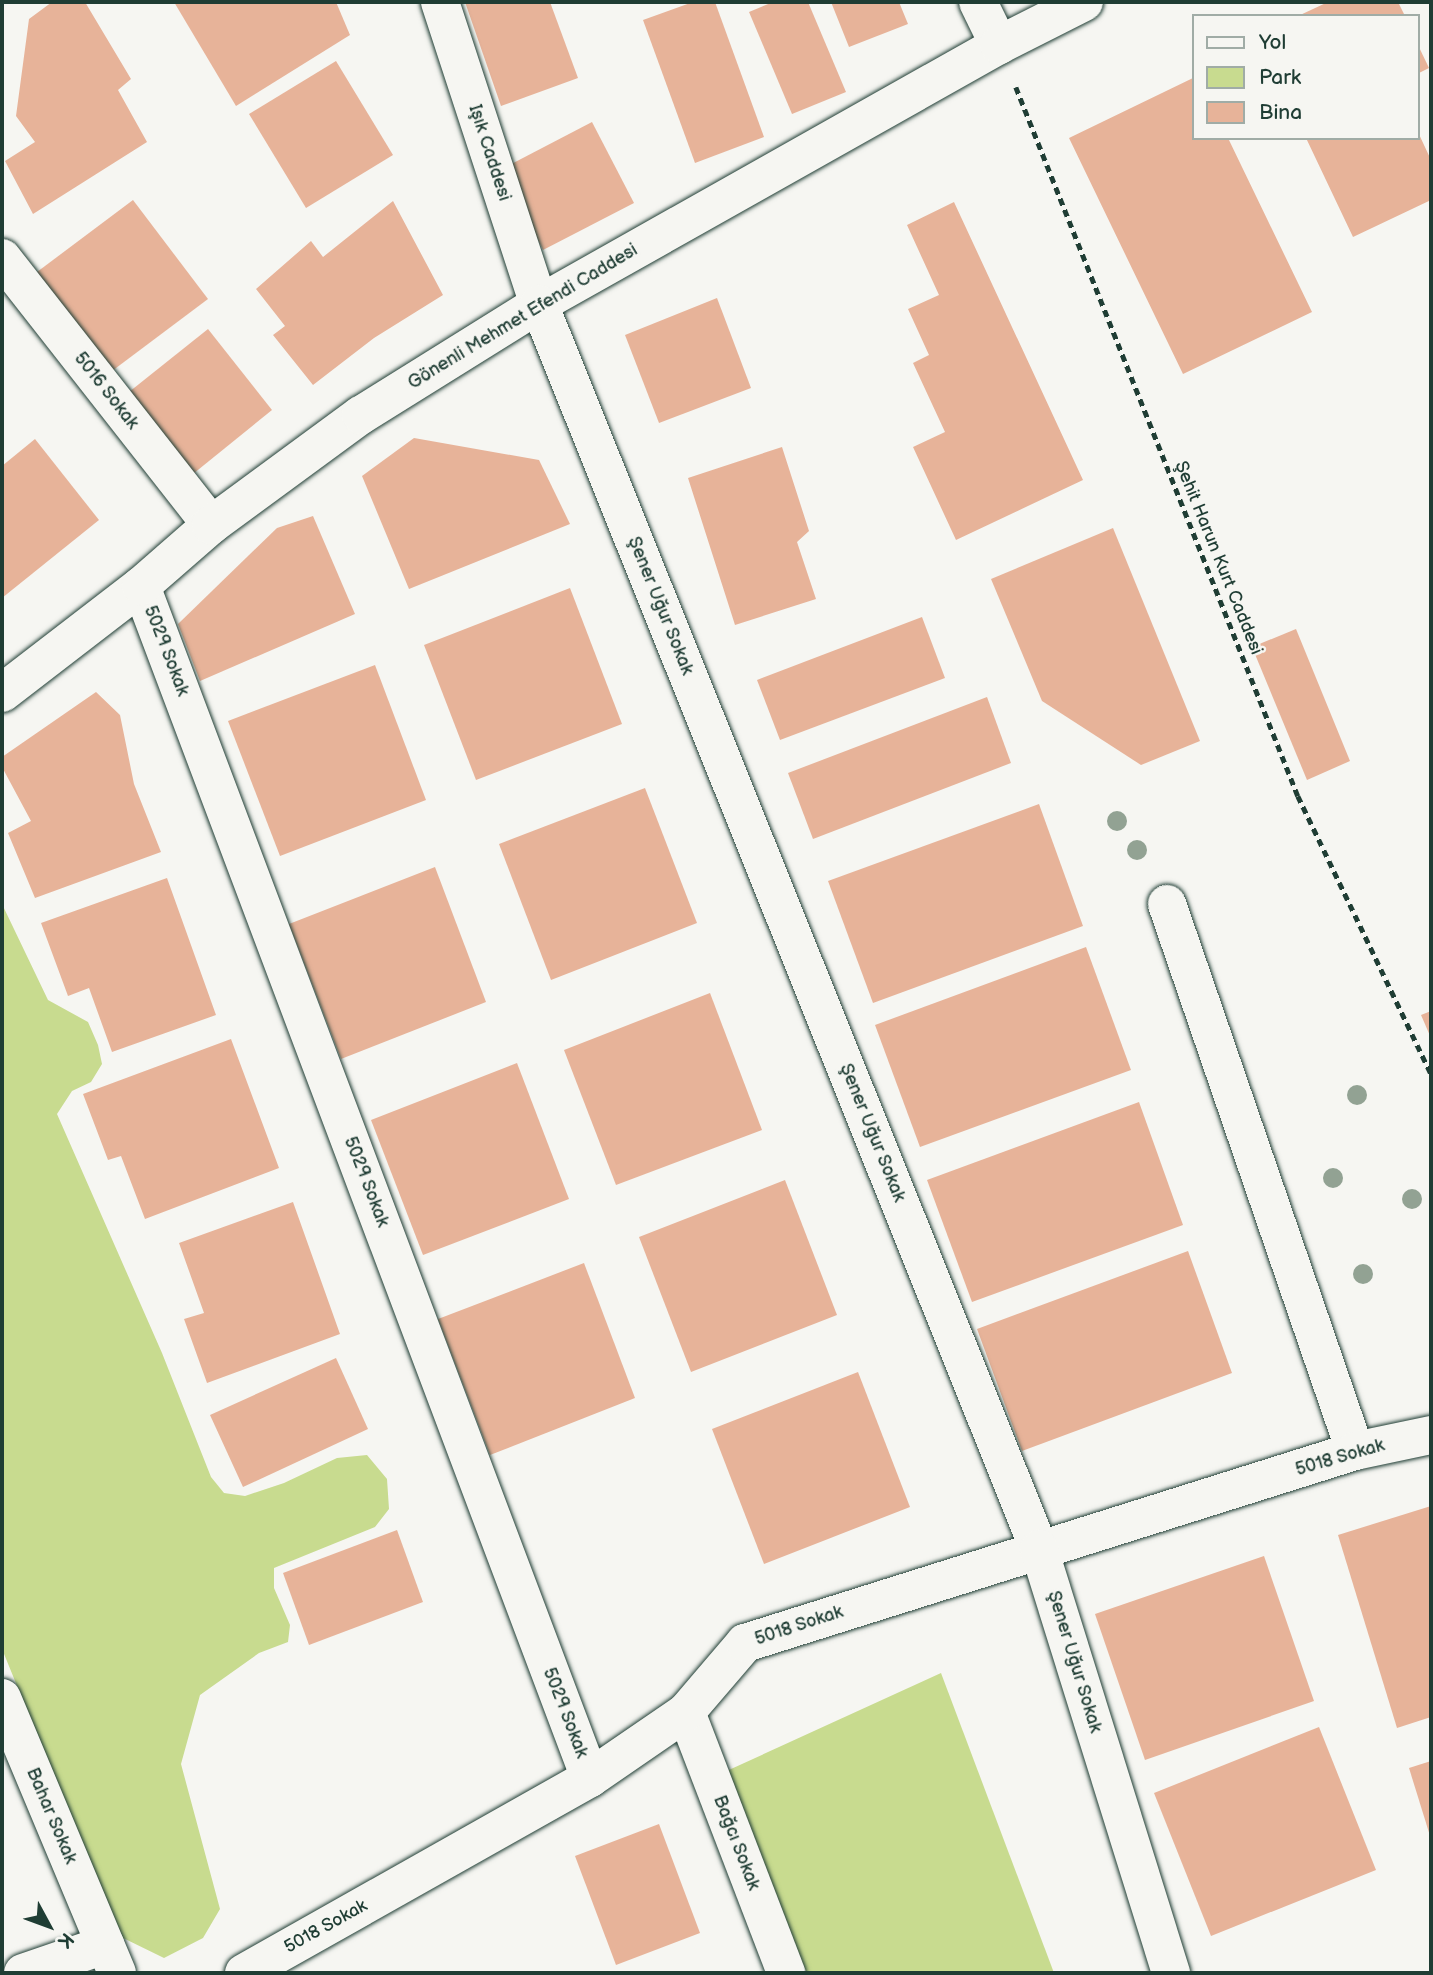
<!DOCTYPE html>
<html>
<head>
<meta charset="utf-8">
<style>
	body { margin:0 }
	#map { position:relative; width:1433px; height:1975px; overflow:hidden; background:#f6f6f2; font-family:"Balsamiq Sans",sans-serif }
	div>[style] { position:absolute }
	[style*='--x'] { left:calc(var(--x)*1px); top:calc(var(--y)*1px); width:calc(var(--w)*1px); rotate:calc(var(--a)*1deg) }
	.green>* { inset:0; background:#c8db8f }
	.building>* { inset:0; background:#e7b399 }
	.path>* { height:4.5px; margin-top:-2.25px; transform-origin:0; background:repeating-linear-gradient(90deg,#1f3d34 0 7px,transparent 0 12px) }
	.roads { filter:drop-shadow(0 0 2px #1f3d34) drop-shadow(0 0 2px #1f3d34) }
	.street>* { height:38px; margin:-19px; padding:0 19px; transform-origin:19px; border-radius:19px; background:#f6f6f2 }
	.secondary>* { height:38px; margin:-19px; padding:0 19px; transform-origin:19px; border-radius:19px; background:#f6f6f2 }
	.trees>* { width:20px; height:20px; margin:-10px; border-radius:50%; background:#92a293 }
	span { translate:-50% -50%; white-space:nowrap; text-align:center; line-height:1.15; -webkit-text-stroke:5px #f6f6f2; paint-order:stroke }
	.street-label { font-size:18px; color:#1f3d34 }
	.frame { position:absolute; inset:0; border:4px solid #1f3d34; pointer-events:none }
	.legend { position:absolute; left:1192px; top:14px; width:228px; height:126px; box-sizing:border-box; background:#f6f6f2; border:2px solid #a0aca6; margin:0; padding:9px 12px; list-style:none; font-size:21px; color:#1f3d34 }
	.legend li { display:flex; align-items:center; gap:14px; height:35px }
	.legend b { width:35px; border:2px solid #a0aca6 }
	.north { position:absolute; left:14px; top:1891px; width:70px; height:70px; -webkit-text-stroke:5px #f6f6f2; paint-order:stroke; rotate:131deg; font-size:19px; font-weight:700; line-height:28px; text-align:center; color:#1f3d34 }
	.north::after { content:''; display:block; margin:auto; width:24px; height:32px; background:#1f3d34; clip-path:polygon(50% 0,100% 100%,50% 72%,0 100%) }
</style>
</head>
<body>
<div id="map">
	<div class="green">
		<div style="clip-path:polygon(2px 904px,48px 1000px,88px 1022px,98px 1045px,102px 1064px,91px 1082px,72px 1091px,57px 1114px,162px 1353px,211px 1477px,224px 1493px,245px 1496px,284px 1483px,337px 1458px,367px 1455px,387px 1479px,389px 1509px,375px 1527px,274px 1568px,274px 1588px,290px 1625px,288px 1642px,259px 1653px,200px 1695px,181px 1764px,220px 1909px,203px 1938px,164px 1958px,119px 1936px,2px 1649px)"></div>
		<div style="clip-path:polygon(941px 1673px,1054px 1973px,797px 1973px,720px 1774px)"></div>
	</div>
	<div class="building">
		<div style="clip-path:polygon(52px 2px,85px 2px,131px 79px,118px 90px,147px 142px,33px 214px,5px 161px,35px 142px,16px 116px,29px 19px)"></div>
		<div style="clip-path:polygon(174px 2px,336px 2px,350px 35px,236px 106px)"></div>
		<div style="clip-path:polygon(465px 2px,550px 2px,578px 78px,501px 106px)"></div>
		<div style="clip-path:polygon(693px 2px,715px 2px,764px 137px,695px 163px,643px 20px)"></div>
		<div style="clip-path:polygon(773px 2px,808px 2px,846px 92px,792px 114px,749px 12px)"></div>
		<div style="clip-path:polygon(831px 2px,899px 2px,908px 24px,849px 47px)"></div>
		<div style="clip-path:polygon(1328px 2px,1398px 2px,1405px 16px,1298px 16px)"></div>
		<div style="clip-path:polygon(1417px 43px,1429px 68px,1417px 74px)"></div>
		<div style="clip-path:polygon(336px 61px,393px 155px,306px 208px,249px 114px)"></div>
		<div style="clip-path:polygon(1193px 78px,1193px 138px,1228px 138px,1312px 312px,1183px 374px,1069px 138px)"></div>
		<div style="clip-path:polygon(592px 122px,634px 203px,543px 250px,502px 169px)"></div>
		<div style="clip-path:polygon(1417px 130px,1431px 160px,1431px 200px,1353px 237px,1306px 138px,1417px 138px)"></div>
		<div style="clip-path:polygon(133px 200px,208px 299px,104px 377px,29px 278px)"></div>
		<div style="clip-path:polygon(393px 201px,443px 295px,374px 338px,313px 385px,273px 335px,285px 326px,256px 289px,311px 241px,323px 257px)"></div>
		<div style="clip-path:polygon(954px 202px,1083px 480px,956px 540px,913px 447px,945px 432px,913px 363px,929px 355px,908px 309px,939px 295px,907px 225px)"></div>
		<div style="clip-path:polygon(717px 298px,751px 388px,659px 423px,625px 335px)"></div>
		<div style="clip-path:polygon(208px 329px,272px 410px,188px 478px,124px 396px)"></div>
		<div style="clip-path:polygon(414px 438px,539px 460px,570px 524px,409px 589px,362px 476px)"></div>
		<div style="clip-path:polygon(35px 439px,99px 520px,2px 598px,2px 466px)"></div>
		<div style="clip-path:polygon(782px 447px,809px 531px,797px 542px,816px 599px,735px 625px,688px 478px)"></div>
		<div style="clip-path:polygon(313px 516px,355px 614px,200px 681px,178px 624px,277px 528px)"></div>
		<div style="clip-path:polygon(1113px 528px,1200px 741px,1141px 765px,1042px 701px,991px 579px)"></div>
		<div style="clip-path:polygon(570px 588px,622px 724px,476px 780px,424px 645px)"></div>
		<div style="clip-path:polygon(922px 617px,945px 678px,780px 740px,757px 680px)"></div>
		<div style="clip-path:polygon(1296px 629px,1350px 761px,1307px 780px,1252px 647px)"></div>
		<div style="clip-path:polygon(375px 665px,426px 800px,280px 856px,228px 721px)"></div>
		<div style="clip-path:polygon(96px 692px,120px 715px,134px 784px,161px 852px,35px 898px,8px 833px,31px 821px,2px 767px,2px 757px)"></div>
		<div style="clip-path:polygon(987px 697px,1011px 763px,813px 839px,788px 773px)"></div>
		<div style="clip-path:polygon(645px 788px,697px 923px,551px 980px,499px 844px)"></div>
		<div style="clip-path:polygon(1039px 804px,1083px 926px,873px 1003px,828px 881px)"></div>
		<div style="clip-path:polygon(435px 867px,486px 1002px,341px 1059px,289px 924px)"></div>
		<div style="clip-path:polygon(167px 878px,216px 1015px,112px 1052px,89px 988px,68px 996px,41px 923px)"></div>
		<div style="clip-path:polygon(1086px 947px,1131px 1070px,920px 1147px,875px 1025px)"></div>
		<div style="clip-path:polygon(710px 993px,762px 1130px,616px 1185px,564px 1050px)"></div>
		<div style="clip-path:polygon(1431px 1011px,1431px 1038px,1421px 1015px)"></div>
		<div style="clip-path:polygon(231px 1039px,279px 1168px,145px 1219px,121px 1156px,108px 1160px,83px 1094px)"></div>
		<div style="clip-path:polygon(517px 1063px,569px 1199px,423px 1255px,371px 1120px)"></div>
		<div style="clip-path:polygon(1139px 1102px,1183px 1225px,972px 1302px,927px 1180px)"></div>
		<div style="clip-path:polygon(785px 1180px,837px 1315px,691px 1372px,639px 1237px)"></div>
		<div style="clip-path:polygon(293px 1202px,340px 1334px,207px 1383px,184px 1319px,204px 1313px,179px 1243px)"></div>
		<div style="clip-path:polygon(1188px 1251px,1232px 1373px,1022px 1451px,977px 1329px)"></div>
		<div style="clip-path:polygon(584px 1263px,635px 1398px,490px 1455px,438px 1319px)"></div>
		<div style="clip-path:polygon(336px 1358px,368px 1429px,243px 1487px,210px 1415px)"></div>
		<div style="clip-path:polygon(858px 1372px,910px 1507px,764px 1564px,712px 1429px)"></div>
		<div style="clip-path:polygon(1431px 1506px,1431px 1717px,1397px 1728px,1338px 1535px)"></div>
		<div style="clip-path:polygon(397px 1530px,423px 1602px,309px 1645px,283px 1573px)"></div>
		<div style="clip-path:polygon(1264px 1556px,1314px 1701px,1145px 1760px,1095px 1614px)"></div>
		<div style="clip-path:polygon(1319px 1727px,1376px 1870px,1211px 1936px,1154px 1793px)"></div>
		<div style="clip-path:polygon(1431px 1761px,1431px 1839px,1409px 1768px)"></div>
		<div style="clip-path:polygon(659px 1824px,700px 1933px,616px 1965px,575px 1856px)"></div>
	</div>
	<div class="path">
		<div style="--x:1016;--y:87;--w:763;--a:68.31"></div>
		<div style="--x:1298;--y:796;--w:307;--a:64.4"></div>
	</div>
	<div class="roads">
		<div class="street">
			<div style="--x:978;--y:2;--w:48;--a:64"></div>
			<div style="--x:2;--y:258;--w:339;--a:51.9"></div>
			<div style="--x:141;--y:586;--w:1274;--a:69.36"></div>
			<div style="--x:2;--y:693;--w:175;--a:-37.6"></div>
			<div style="--x:141;--y:586;--w:93;--a:-41.1"></div>
			<div style="--x:211;--y:525;--w:186;--a:-36.3"></div>
			<div style="--x:361;--y:415;--w:210;--a:-31.9"></div>
			<div style="--x:539;--y:304;--w:528;--a:-29.38"></div>
			<div style="--x:999;--y:45;--w:95;--a:-26.8"></div>
			<div style="--x:1167;--y:904;--w:578;--a:71.03"></div>
			<div style="--x:2;--y:1698;--w:298;--a:67.3"></div>
			<div style="--x:686;--y:1712;--w:280;--a:69"></div>
			<div style="--x:23;--y:1973;--w:87;--a:-18.9"></div>
			<div style="--x:244;--y:1973;--w:397;--a:-29.4"></div>
			<div style="--x:590;--y:1778;--w:116;--a:-34.5"></div>
			<div style="--x:686;--y:1712;--w:91;--a:-49.5"></div>
			<div style="--x:745;--y:1643;--w:640;--a:-17.47"></div>
			<div style="--x:1355;--y:1451;--w:78;--a:-11.9"></div>
		</div>
		<div class="secondary">
			<div style="--x:440;--y:2;--w:318;--a:71.9"></div>
			<div style="--x:539;--y:304;--w:1342;--a:68.12"></div>
			<div style="--x:1039;--y:1549;--w:444;--a:72.7"></div>
		</div>
	</div>
	<div class="trees">
		<div style="left:1117px;top:821px"></div>
		<div style="left:1137px;top:850px"></div>
		<div style="left:1357px;top:1095px"></div>
		<div style="left:1333px;top:1178px"></div>
		<div style="left:1412px;top:1199px"></div>
		<div style="left:1363px;top:1274px"></div>
	</div>
	<div class="street-label">
		<span style="left:489px;top:153px;rotate:72deg">Işık Caddesi</span>
		<span style="left:523px;top:317px;rotate:-31deg">Gönenli Mehmet Efendi Caddesi</span>
		<span style="left:106px;top:391px;rotate:52deg">5016 Sokak</span>
		<span style="left:1218px;top:558px;rotate:68deg">Şehit Harun Kurt Caddesi</span>
		<span style="left:660px;top:606px;rotate:68deg">Şener Uğur Sokak</span>
		<span style="left:166px;top:651px;rotate:69deg">5029 Sokak</span>
		<span style="left:872px;top:1133px;rotate:68deg">Şener Uğur Sokak</span>
		<span style="left:366px;top:1182px;rotate:69deg">5029 Sokak</span>
		<span style="left:1340px;top:1458px;rotate:-16deg">5018 Sokak</span>
		<span style="left:799px;top:1626px;rotate:-18deg">5018 Sokak</span>
		<span style="left:1074px;top:1662px;rotate:73deg">Şener Uğur Sokak</span>
		<span style="left:565px;top:1713px;rotate:69deg">5029 Sokak</span>
		<span style="left:51px;top:1816px;rotate:67deg">Bahar Sokak</span>
		<span style="left:736px;top:1843px;rotate:69deg">Bağcı Sokak</span>
		<span style="left:326px;top:1927px;rotate:-29deg">5018 Sokak</span>
	</div>
	<div class="frame"></div>
	<ul class="legend">
	<li><b style="height:9px;background:#f6f6f2"></b>Yol</li>
	<li><b style="height:19px;background:#c8db8f"></b>Park</li>
	<li><b style="height:19px;background:#e7b399"></b>Bina</li>
	</ul>
	<div class="north">K</div>
</div>
</body>
</html>
